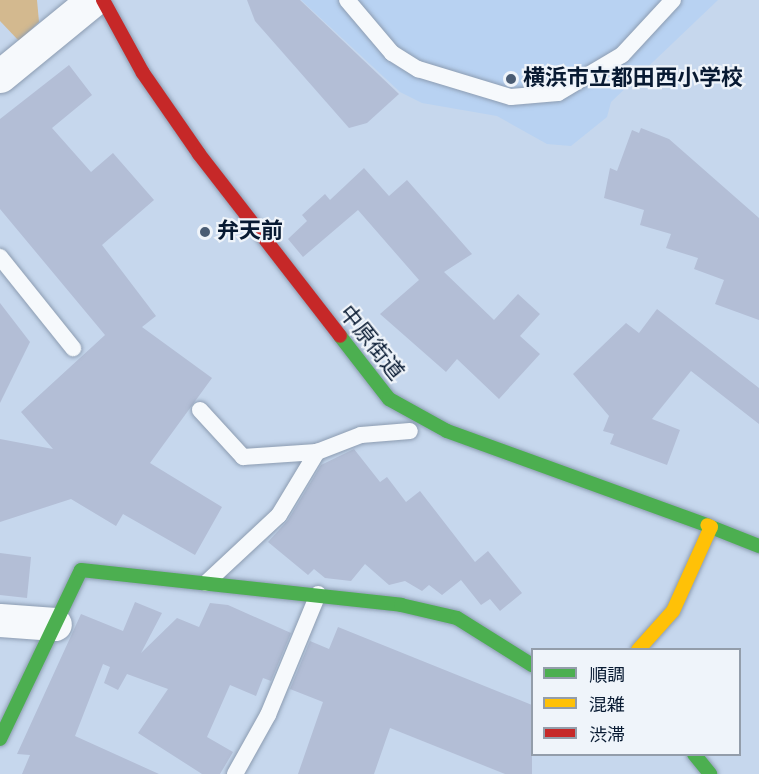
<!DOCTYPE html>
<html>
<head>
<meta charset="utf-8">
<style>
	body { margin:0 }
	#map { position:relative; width:759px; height:774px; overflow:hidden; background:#c6d7ed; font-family:Karla,"Noto Sans JP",sans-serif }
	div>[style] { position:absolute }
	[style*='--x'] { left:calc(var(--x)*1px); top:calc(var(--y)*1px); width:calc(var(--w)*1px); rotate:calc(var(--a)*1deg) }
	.built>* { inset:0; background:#b8d2f2 }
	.green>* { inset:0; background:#d3b98f }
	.building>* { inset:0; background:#b3bed6 }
	.roads { filter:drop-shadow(0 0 2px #8c9cb1) drop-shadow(0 0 2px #8c9cb1) }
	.lane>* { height:16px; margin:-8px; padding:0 8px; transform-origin:8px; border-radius:8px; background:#f6f9fc }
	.street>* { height:33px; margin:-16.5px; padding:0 16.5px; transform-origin:16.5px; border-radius:16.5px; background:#f6f9fc }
	.fast>* { height:14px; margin:-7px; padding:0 7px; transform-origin:7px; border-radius:7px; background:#4caf50 }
	.slow>* { height:14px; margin:-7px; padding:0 7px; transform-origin:7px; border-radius:7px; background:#ffc107 }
	.jam>* { height:14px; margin:-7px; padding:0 7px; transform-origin:7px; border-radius:7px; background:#c62828 }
	.dots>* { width:16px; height:16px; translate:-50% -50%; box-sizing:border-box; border:3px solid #eff4fa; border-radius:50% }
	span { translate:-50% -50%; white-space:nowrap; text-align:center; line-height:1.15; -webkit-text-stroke:4.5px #eff4fa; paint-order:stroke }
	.poi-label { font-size:22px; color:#081a32; font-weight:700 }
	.left { translate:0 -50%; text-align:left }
	.street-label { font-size:22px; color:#081a32 }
	.legend { position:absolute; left:531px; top:648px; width:210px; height:108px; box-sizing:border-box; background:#eff4fa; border:2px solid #939daa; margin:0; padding:8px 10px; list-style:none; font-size:18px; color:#081a32 }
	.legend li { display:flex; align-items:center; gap:12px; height:30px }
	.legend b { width:30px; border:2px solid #939daa }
</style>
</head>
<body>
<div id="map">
	<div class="built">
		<div style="clip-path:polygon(301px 0,718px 0,611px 102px,607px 117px,571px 146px,547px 144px,497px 116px,422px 103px,400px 92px)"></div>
	</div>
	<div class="green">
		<div style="clip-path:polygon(0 0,37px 0,39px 22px,19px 41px,0 21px)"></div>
	</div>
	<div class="building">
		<div style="clip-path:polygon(247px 0,300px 0,399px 94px,367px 123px,349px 128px,255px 21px)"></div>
		<div style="clip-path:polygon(69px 65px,92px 95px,52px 128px,91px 172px,113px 153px,154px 200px,102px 245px,156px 316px,142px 327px,212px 378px,150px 463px,222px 507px,195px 555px,123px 514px,116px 526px,71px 499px,0 522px,0 439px,53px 449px,21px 412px,105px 335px,0 209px,0 119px)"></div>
		<div style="clip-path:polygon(641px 128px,669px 139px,759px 218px,759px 320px,715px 304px,724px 280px,694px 269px,698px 258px,666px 248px,671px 234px,640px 225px,644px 210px,604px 198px,610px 168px,617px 171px,632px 130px,639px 133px)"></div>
		<div style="clip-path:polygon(364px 168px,389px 196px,407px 180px,472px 254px,444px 272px,494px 320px,518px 294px,540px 314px,520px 336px,540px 354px,499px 399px,457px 359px,446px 372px,380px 314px,419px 280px,358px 210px,303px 257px,288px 239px,307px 221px,302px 215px,325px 194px,330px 200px)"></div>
		<div style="clip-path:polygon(0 303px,30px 342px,0 403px)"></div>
		<div style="clip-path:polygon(657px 309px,759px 388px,759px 424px,691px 371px,652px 419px,680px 430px,667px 465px,610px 444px,614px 434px,603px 431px,609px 416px,573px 374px,626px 323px,639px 333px)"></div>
		<div style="clip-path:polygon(354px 449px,380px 482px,387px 477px,406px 502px,420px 491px,475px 562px,488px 551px,522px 593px,500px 611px,490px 599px,481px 605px,461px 580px,442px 595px,429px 585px,422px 591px,405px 581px,389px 585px,365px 564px,351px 581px,325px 578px,314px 569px,308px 575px,268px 542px,288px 520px,321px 465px)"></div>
		<div style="clip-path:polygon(0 553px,31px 557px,27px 598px,0 595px)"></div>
		<div style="clip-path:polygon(135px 602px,162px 613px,141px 653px,177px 618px,199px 627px,210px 603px,228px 605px,291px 633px,271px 681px,263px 678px,256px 696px,230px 685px,207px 737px,233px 752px,220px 774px,202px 774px,138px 733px,168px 689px,127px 674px,118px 690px,104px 683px,110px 667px,103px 664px,75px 736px,159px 774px,22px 774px,30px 755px,17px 754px,81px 614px,123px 631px)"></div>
		<div style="clip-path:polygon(338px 627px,532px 705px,532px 774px,505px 774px,390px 728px,374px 774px,298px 774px,323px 702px,290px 689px,310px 641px,329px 649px)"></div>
	</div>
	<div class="roads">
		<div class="lane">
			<div style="--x:347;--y:0;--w:70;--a:49.7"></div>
			<div style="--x:392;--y:53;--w:31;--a:32"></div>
			<div style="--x:418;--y:69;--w:97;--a:16.8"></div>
			<div style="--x:511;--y:97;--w:47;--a:-4.9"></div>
			<div style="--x:558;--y:93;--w:74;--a:-30.7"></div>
			<div style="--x:622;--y:55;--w:75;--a:-47.2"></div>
			<div style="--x:0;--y:257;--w:117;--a:51.3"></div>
			<div style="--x:200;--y:410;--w:64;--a:47.5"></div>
			<div style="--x:243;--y:457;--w:74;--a:-3.9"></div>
			<div style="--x:317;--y:452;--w:47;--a:-21.1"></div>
			<div style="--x:361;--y:435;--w:49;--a:-4.7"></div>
			<div style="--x:206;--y:583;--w:100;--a:-43"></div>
			<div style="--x:279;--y:515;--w:74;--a:-58.9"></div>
			<div style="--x:235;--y:774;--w:68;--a:-60.8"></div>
			<div style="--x:268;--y:715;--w:131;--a:-67.5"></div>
		</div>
		<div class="street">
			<div style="--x:0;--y:76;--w:120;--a:-39.3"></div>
			<div style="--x:0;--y:620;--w:55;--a:4.2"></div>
		</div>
		<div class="fast">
			<div style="--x:340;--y:336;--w:80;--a:52.1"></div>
			<div style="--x:389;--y:399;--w:66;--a:28.9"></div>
			<div style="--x:447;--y:431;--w:276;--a:19.9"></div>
			<div style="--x:711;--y:527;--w:52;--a:21.6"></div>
			<div style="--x:0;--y:739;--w:187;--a:-64.4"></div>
			<div style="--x:81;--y:570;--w:322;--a:6.2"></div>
			<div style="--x:401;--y:605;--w:57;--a:13.1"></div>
			<div style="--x:457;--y:618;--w:89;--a:32.1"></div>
			<div style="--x:694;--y:754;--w:26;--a:51"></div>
		</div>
		<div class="slow">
			<div style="--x:638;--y:650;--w:52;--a:-48.1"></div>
			<div style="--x:673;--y:611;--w:92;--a:-65.7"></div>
			<div style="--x:711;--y:527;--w:4;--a:-153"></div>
		</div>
		<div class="jam">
			<div style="--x:103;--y:0;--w:83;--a:61.3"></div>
			<div style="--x:143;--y:73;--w:98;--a:55.3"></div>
			<div style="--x:199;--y:154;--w:230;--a:52.2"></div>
		</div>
	</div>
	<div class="dots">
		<div style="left:511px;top:79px;background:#4a5c73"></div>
		<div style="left:205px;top:232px;background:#4a5c73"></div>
	</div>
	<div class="poi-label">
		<span class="left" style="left:523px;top:79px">横浜市立都田西小学校</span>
		<span class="left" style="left:217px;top:232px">弁天前</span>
	</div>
	<div class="street-label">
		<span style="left:371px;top:343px;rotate:51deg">中原街道</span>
	</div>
	<ul class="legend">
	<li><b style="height:8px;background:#4caf50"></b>順調</li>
	<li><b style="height:8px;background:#ffc107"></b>混雑</li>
	<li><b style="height:8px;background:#c62828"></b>渋滞</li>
	</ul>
</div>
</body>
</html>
